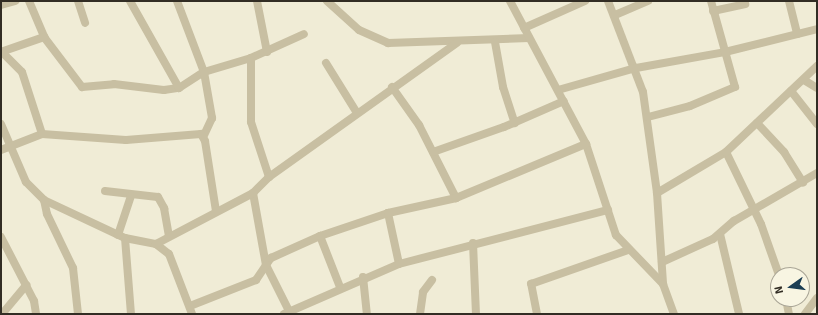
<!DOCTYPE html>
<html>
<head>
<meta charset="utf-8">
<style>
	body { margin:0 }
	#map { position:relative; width:818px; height:315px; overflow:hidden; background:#f0ecd6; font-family:Signika,sans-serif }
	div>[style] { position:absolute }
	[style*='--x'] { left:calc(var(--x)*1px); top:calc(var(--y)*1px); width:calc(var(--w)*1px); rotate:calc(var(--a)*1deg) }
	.street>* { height:8px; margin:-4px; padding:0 4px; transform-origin:4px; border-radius:4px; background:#c8bfa2 }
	span { translate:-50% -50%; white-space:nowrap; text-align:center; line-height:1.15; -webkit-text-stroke:3px #f8f5e2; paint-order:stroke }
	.frame { position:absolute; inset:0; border:2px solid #322d24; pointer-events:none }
	.north { position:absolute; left:770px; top:267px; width:40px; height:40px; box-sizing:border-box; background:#f8f5e2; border:1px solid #a9a596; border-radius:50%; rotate:256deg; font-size:11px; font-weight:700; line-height:16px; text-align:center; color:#322d24 }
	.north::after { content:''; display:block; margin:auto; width:14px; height:18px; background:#1b3e53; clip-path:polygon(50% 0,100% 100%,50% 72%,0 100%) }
</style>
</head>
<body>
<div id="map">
	<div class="street">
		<div style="--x:29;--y:1;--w:39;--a:67"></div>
		<div style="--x:44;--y:37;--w:63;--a:52.8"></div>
		<div style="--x:82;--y:87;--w:32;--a:-5"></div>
		<div style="--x:114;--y:84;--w:50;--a:6.8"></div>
		<div style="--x:164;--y:90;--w:15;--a:-8"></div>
		<div style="--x:179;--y:88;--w:30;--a:-33"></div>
		<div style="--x:204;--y:72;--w:49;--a:-16.6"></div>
		<div style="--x:251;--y:58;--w:58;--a:-24.4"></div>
		<div style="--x:78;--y:1;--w:23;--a:72"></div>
		<div style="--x:130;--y:1;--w:100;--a:60.6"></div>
		<div style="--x:177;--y:1;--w:76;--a:69.2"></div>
		<div style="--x:204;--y:72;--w:47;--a:80.1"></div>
		<div style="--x:212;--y:118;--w:19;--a:115"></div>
		<div style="--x:257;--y:1;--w:52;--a:78.9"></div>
		<div style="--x:327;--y:1;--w:43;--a:42.2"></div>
		<div style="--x:359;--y:30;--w:32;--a:24"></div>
		<div style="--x:388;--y:43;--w:141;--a:-2"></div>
		<div style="--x:510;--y:1;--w:162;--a:62"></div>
		<div style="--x:586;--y:144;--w:96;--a:71.8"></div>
		<div style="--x:616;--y:235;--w:68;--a:46.2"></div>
		<div style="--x:608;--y:1;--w:97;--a:69"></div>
		<div style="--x:643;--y:92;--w:102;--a:82.1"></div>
		<div style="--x:657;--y:193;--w:91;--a:86.2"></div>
		<div style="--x:663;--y:284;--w:32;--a:70"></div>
		<div style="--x:789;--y:1;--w:34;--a:76"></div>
		<div style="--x:1;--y:5;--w:15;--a:-16"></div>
		<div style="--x:713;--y:11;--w:33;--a:-12"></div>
		<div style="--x:615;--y:15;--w:36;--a:-23"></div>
		<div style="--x:524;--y:28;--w:67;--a:-23.9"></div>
		<div style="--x:495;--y:42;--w:46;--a:79.9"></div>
		<div style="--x:503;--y:87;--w:38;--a:72"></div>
		<div style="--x:1;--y:52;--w:46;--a:-19.2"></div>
		<div style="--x:2;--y:52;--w:28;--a:45"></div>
		<div style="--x:22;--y:72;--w:65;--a:72.1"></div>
		<div style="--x:251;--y:58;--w:64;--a:90"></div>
		<div style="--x:251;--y:122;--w:58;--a:71.9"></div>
		<div style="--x:326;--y:63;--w:59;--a:58.2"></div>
		<div style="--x:804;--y:80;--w:15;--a:32"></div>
		<div style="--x:392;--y:87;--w:47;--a:54.6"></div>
		<div style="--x:419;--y:125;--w:82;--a:63.1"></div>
		<div style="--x:558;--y:90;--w:81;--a:-15.8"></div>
		<div style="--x:636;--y:68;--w:90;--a:-10.2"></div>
		<div style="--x:725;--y:52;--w:95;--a:-14"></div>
		<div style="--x:791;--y:91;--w:42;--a:51.8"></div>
		<div style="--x:648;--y:117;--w:43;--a:-14.7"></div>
		<div style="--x:690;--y:106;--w:49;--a:-22.9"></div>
		<div style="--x:735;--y:87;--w:89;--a:-105.6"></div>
		<div style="--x:757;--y:123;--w:40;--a:47"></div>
		<div style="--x:784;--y:152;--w:36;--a:58"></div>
		<div style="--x:1;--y:124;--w:63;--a:66.7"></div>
		<div style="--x:26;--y:182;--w:25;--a:45"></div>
		<div style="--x:44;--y:200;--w:89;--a:25.1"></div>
		<div style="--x:125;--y:238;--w:32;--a:11"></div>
		<div style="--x:156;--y:244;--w:16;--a:38"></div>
		<div style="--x:169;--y:254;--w:64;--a:69"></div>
		<div style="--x:1;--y:150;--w:44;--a:-21.3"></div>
		<div style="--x:42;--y:134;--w:84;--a:4.1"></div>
		<div style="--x:126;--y:140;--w:75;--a:-4.6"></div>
		<div style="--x:201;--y:134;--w:8;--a:60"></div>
		<div style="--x:205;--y:141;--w:71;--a:81.1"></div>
		<div style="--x:433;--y:152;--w:75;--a:-19.4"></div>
		<div style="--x:504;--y:127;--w:65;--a:-23.4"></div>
		<div style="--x:726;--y:152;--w:80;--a:64.1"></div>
		<div style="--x:761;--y:224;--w:54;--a:70.6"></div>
		<div style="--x:105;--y:191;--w:53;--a:6.5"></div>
		<div style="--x:158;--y:197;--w:13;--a:61"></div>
		<div style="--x:164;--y:208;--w:28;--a:80"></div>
		<div style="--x:253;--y:193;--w:73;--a:79.8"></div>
		<div style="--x:266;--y:265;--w:51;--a:63.4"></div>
		<div style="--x:657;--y:193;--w:80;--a:-30.7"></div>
		<div style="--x:726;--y:152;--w:125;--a:-43.4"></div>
		<div style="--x:44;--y:200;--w:14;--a:78"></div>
		<div style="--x:47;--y:214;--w:60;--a:64.3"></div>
		<div style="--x:73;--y:268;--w:46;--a:83.8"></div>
		<div style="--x:388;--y:213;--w:52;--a:77.8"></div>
		<div style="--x:720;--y:234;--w:82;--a:76.6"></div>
		<div style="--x:118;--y:235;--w:41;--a:-71.6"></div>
		<div style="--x:320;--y:236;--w:55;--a:68.6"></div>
		<div style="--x:1;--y:237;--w:72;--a:62.7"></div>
		<div style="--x:34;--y:301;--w:13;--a:81"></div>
		<div style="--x:125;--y:238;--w:76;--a:85.5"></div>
		<div style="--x:473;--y:243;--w:71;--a:87.6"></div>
		<div style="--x:156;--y:244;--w:110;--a:-27.7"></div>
		<div style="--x:253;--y:193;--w:23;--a:-45"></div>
		<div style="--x:269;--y:177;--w:231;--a:-35.5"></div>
		<div style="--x:662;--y:262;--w:56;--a:-24.3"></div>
		<div style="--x:713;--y:239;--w:28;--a:-41"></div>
		<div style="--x:734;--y:221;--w:96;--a:-30"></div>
		<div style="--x:363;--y:277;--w:37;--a:84"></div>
		<div style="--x:786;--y:299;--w:15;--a:79"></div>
		<div style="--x:190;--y:306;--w:71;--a:-21.5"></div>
		<div style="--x:256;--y:280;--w:27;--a:-56"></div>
		<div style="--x:271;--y:258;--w:54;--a:-24.2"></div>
		<div style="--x:320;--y:236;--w:72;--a:-18.7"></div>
		<div style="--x:388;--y:213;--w:70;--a:-12.4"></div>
		<div style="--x:456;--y:198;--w:141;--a:-22.6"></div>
		<div style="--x:2;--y:314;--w:38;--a:-50"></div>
		<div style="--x:284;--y:314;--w:125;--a:-23.5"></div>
		<div style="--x:399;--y:264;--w:216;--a:-14.5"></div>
		<div style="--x:420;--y:314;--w:22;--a:-82"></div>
		<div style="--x:423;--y:292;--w:15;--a:-53"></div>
		<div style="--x:537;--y:314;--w:31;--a:-101"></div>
		<div style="--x:531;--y:284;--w:103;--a:-19.3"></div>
		<div style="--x:805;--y:314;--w:20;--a:-53"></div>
	</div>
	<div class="frame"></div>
	<div class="north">N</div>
</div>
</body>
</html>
